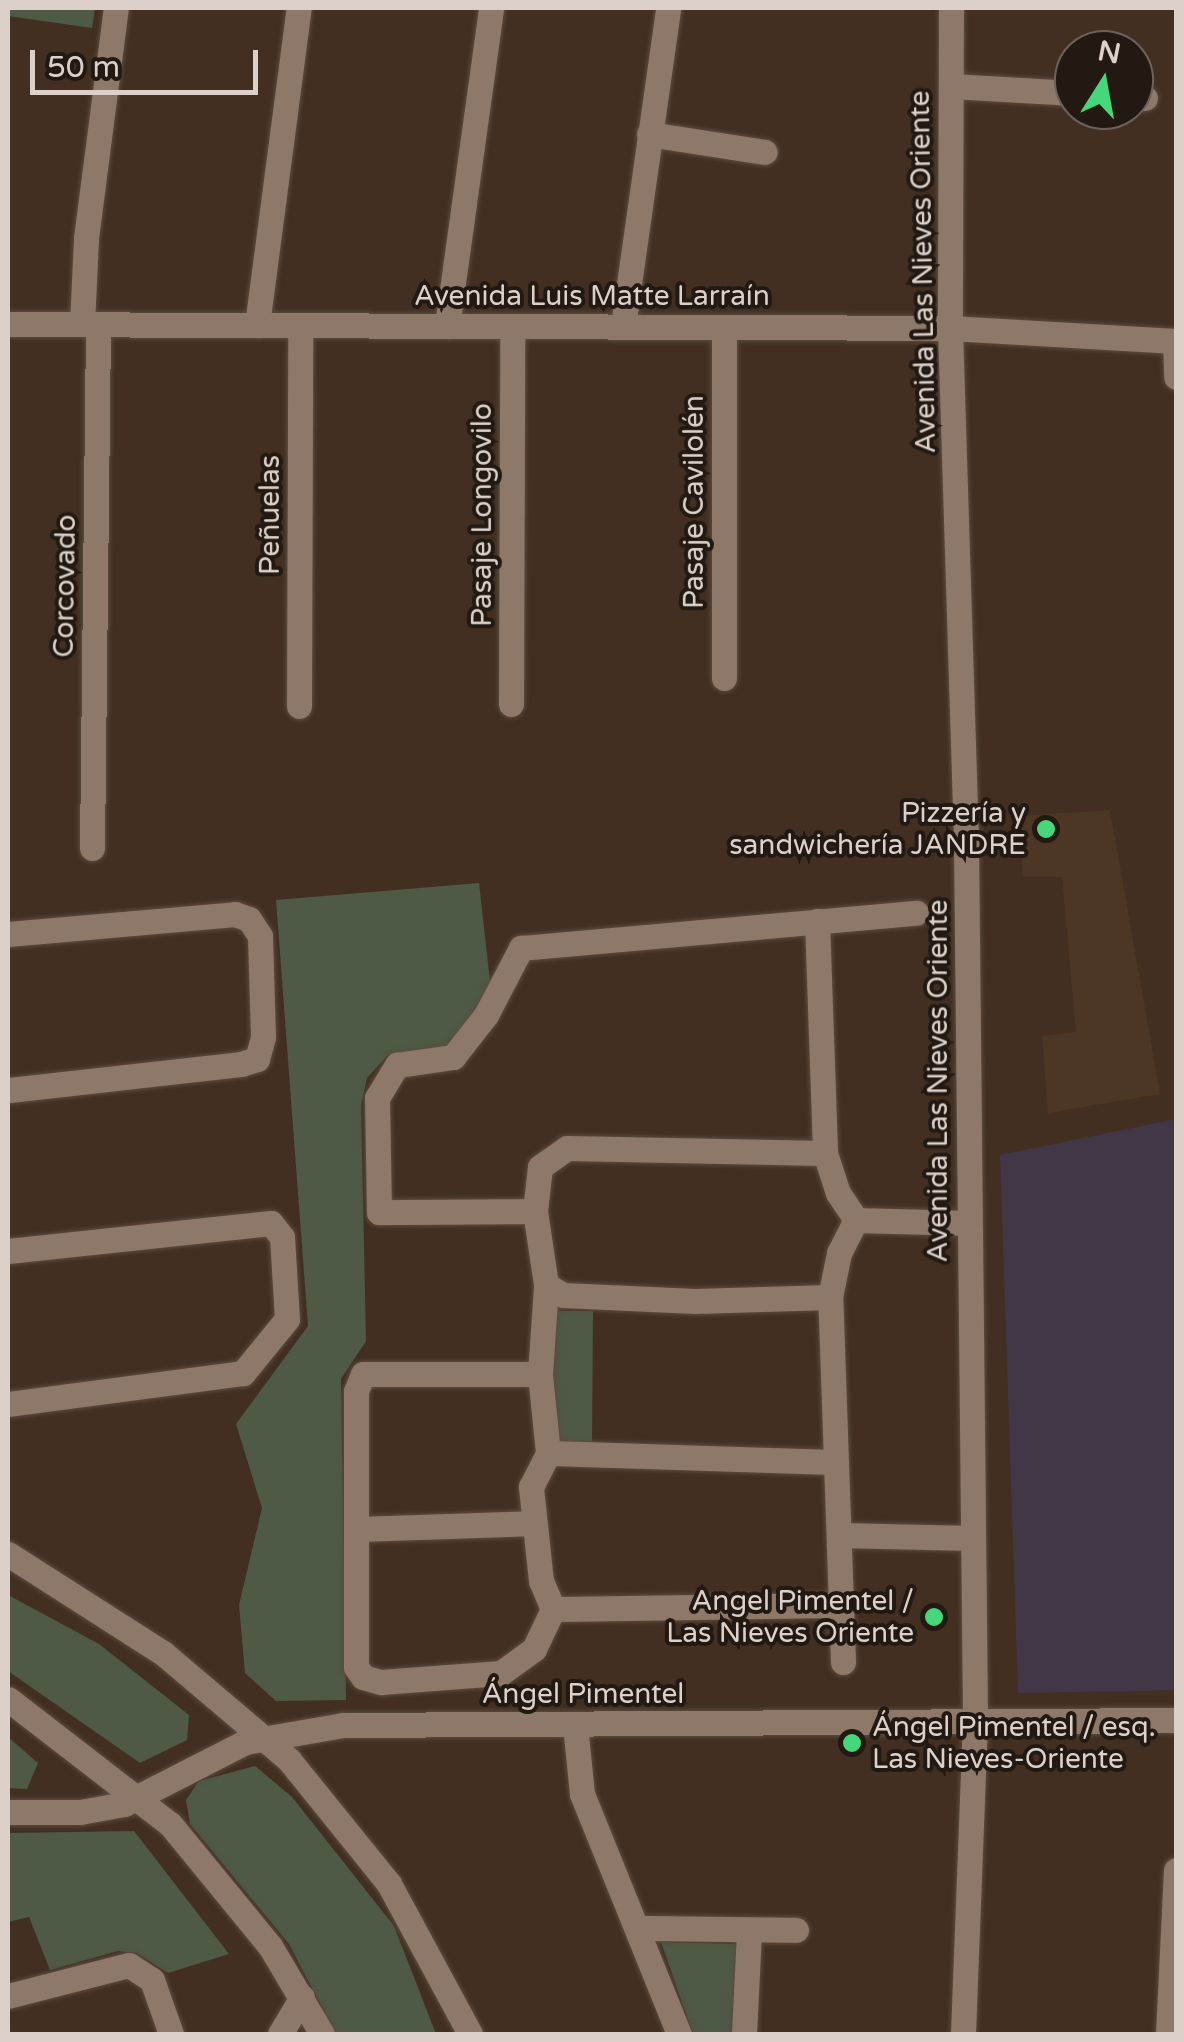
<!DOCTYPE html>
<html>
<head>
<meta charset="utf-8">
<style>
	body { margin:0 }
	#map { position:relative; width:1184px; height:2042px; overflow:hidden; background:#422f22; font-family:"Varela Round",sans-serif }
	div>[style] { position:absolute }
	[style*='--x'] { left:calc(var(--x)*1px); top:calc(var(--y)*1px); width:calc(var(--w)*1px); rotate:calc(var(--a)*1deg) }
	.built>* { inset:0; background:#4e3624 }
	.education>* { inset:0; background:#413747 }
	.green>* { inset:0; background:#4e5a46 }
	.roads { filter:drop-shadow(0 0 2px #5b4b3f) drop-shadow(0 0 2px #5b4b3f) }
	.minor>* { height:25px; margin:-12.5px; padding:0 12.5px; transform-origin:12.5px; border-radius:12.5px; background:#8e7869 }
	.dots>* { width:28px; height:28px; translate:-50% -50%; box-sizing:border-box; border:5px solid #221913; border-radius:50% }
	span { translate:-50% -50%; white-space:nowrap; text-align:center; line-height:1.15; -webkit-text-stroke:8px #221913; paint-order:stroke }
	.street-label { font-size:28px; color:#ddd0c8 }
	.poi-label { font-size:28px; color:#ddd0c8 }
	.right { translate:-100% -50%; text-align:right }
	.left { translate:0 -50%; text-align:left }
	.frame { position:absolute; inset:0; border:10px solid #ddd0c8; pointer-events:none }
	.north { position:absolute; left:1054px; top:30px; width:100px; height:100px; box-sizing:border-box; background:#221913; border:2px solid #6d625b; border-radius:50%; rotate:11deg; font-size:28px; font-weight:700; line-height:40px; text-align:center; color:#ddd0c8 }
	.north::after { content:''; display:block; margin:auto; width:35px; height:45px; background:#46d77a; clip-path:polygon(50% 0,100% 100%,50% 72%,0 100%) }
	.scale { position:absolute; left:30px; top:50px; width:228px; height:45px; box-sizing:border-box; border:5px solid #ddd0c8; border-top:0; padding-left:12px; font-size:30px; line-height:35px; white-space:nowrap; color:#ddd0c8; -webkit-text-stroke:8px #221913; paint-order:stroke }
</style>
</head>
<body>
<div id="map">
	<div class="built">
		<div style="clip-path:polygon(1110px 810px,1160px 1094px,1048px 1113px,1042px 1036px,1076px 1032px,1062px 877px,1023px 877px,1019px 816px)"></div>
	</div>
	<div class="education">
		<div style="clip-path:polygon(1176px 1119px,1176px 1690px,1018px 1693px,1000px 1155px)"></div>
	</div>
	<div class="green">
		<div style="clip-path:polygon(8px 8px,95px 8px,92px 28px,8px 16px)"></div>
		<div style="clip-path:polygon(479px 883px,490px 981px,477px 1014px,449px 1047px,387px 1056px,367px 1078px,361px 1105px,366px 1341px,341px 1379px,346px 1700px,276px 1701px,245px 1673px,239px 1605px,262px 1508px,236px 1424px,308px 1326px,276px 900px)"></div>
		<div style="clip-path:polygon(546px 1311px,593px 1311px,592px 1444px,557px 1442px)"></div>
		<div style="clip-path:polygon(8px 1595px,99px 1644px,189px 1715px,187px 1740px,140px 1763px,8px 1671px)"></div>
		<div style="clip-path:polygon(8px 1737px,38px 1763px,27px 1789px,8px 1788px)"></div>
		<div style="clip-path:polygon(255px 1766px,292px 1797px,394px 1926px,436px 2034px,336px 2034px,289px 1944px,190px 1824px,186px 1800px,199px 1781px)"></div>
		<div style="clip-path:polygon(134px 1831px,229px 1954px,168px 1973px,137px 1953px,118px 1951px,50px 1970px,29px 1917px,8px 1922px,8px 1833px)"></div>
		<div style="clip-path:polygon(661px 1942px,737px 1944px,734px 2034px,693px 2034px)"></div>
	</div>
	<div class="roads">
		<div class="minor">
			<div style="--x:951;--y:8;--w:320;--a:90.2"></div>
			<div style="--x:950;--y:328;--w:513;--a:88.21"></div>
			<div style="--x:966;--y:841;--w:880;--a:89.41"></div>
			<div style="--x:975;--y:1721;--w:313;--a:92.2"></div>
			<div style="--x:951;--y:86;--w:123;--a:3.3"></div>
			<div style="--x:1134;--y:97;--w:11;--a:5"></div>
			<div style="--x:649;--y:134;--w:117;--a:8.8"></div>
			<div style="--x:8;--y:324;--w:942;--a:0.24"></div>
			<div style="--x:950;--y:328;--w:226;--a:3.3"></div>
			<div style="--x:82;--y:324;--w:86;--a:-87.3"></div>
			<div style="--x:86;--y:238;--w:232;--a:-82.6"></div>
			<div style="--x:257;--y:325;--w:320;--a:-82.5"></div>
			<div style="--x:447;--y:326;--w:321;--a:-82.1"></div>
			<div style="--x:623;--y:326;--w:321;--a:-81.9"></div>
			<div style="--x:1175;--y:341;--w:36;--a:88"></div>
			<div style="--x:724;--y:678;--w:351;--a:-90"></div>
			<div style="--x:511;--y:704;--w:378;--a:-89.8"></div>
			<div style="--x:299;--y:706;--w:381;--a:-89.8"></div>
			<div style="--x:92;--y:848;--w:524;--a:-89.34"></div>
			<div style="--x:817;--y:921;--w:232;--a:88"></div>
			<div style="--x:825;--y:1153;--w:42;--a:72"></div>
			<div style="--x:838;--y:1193;--w:32;--a:56"></div>
			<div style="--x:8;--y:934;--w:228;--a:-5"></div>
			<div style="--x:235;--y:914;--w:15;--a:20"></div>
			<div style="--x:249;--y:919;--w:20;--a:57"></div>
			<div style="--x:260;--y:936;--w:101;--a:88.3"></div>
			<div style="--x:263;--y:1037;--w:23;--a:105"></div>
			<div style="--x:257;--y:1059;--w:17;--a:163"></div>
			<div style="--x:241;--y:1064;--w:234;--a:173.6"></div>
			<div style="--x:825;--y:1153;--w:258;--a:-178.9"></div>
			<div style="--x:567;--y:1148;--w:33;--a:145"></div>
			<div style="--x:540;--y:1167;--w:44;--a:96.5"></div>
			<div style="--x:535;--y:1211;--w:75;--a:81.5"></div>
			<div style="--x:546;--y:1285;--w:20;--a:30"></div>
			<div style="--x:563;--y:1295;--w:132;--a:2.6"></div>
			<div style="--x:695;--y:1301;--w:135;--a:-1.7"></div>
			<div style="--x:535;--y:1211;--w:156;--a:179.6"></div>
			<div style="--x:379;--y:1212;--w:114;--a:-91"></div>
			<div style="--x:377;--y:1098;--w:39;--a:-59"></div>
			<div style="--x:397;--y:1065;--w:57;--a:-8.1"></div>
			<div style="--x:453;--y:1057;--w:53;--a:-51.8"></div>
			<div style="--x:486;--y:1015;--w:76;--a:-62.4"></div>
			<div style="--x:521;--y:948;--w:397;--a:-5.1"></div>
			<div style="--x:856;--y:1220;--w:113;--a:1.5"></div>
			<div style="--x:8;--y:1251;--w:264;--a:-6.1"></div>
			<div style="--x:271;--y:1223;--w:18;--a:52"></div>
			<div style="--x:282;--y:1237;--w:82;--a:86.5"></div>
			<div style="--x:287;--y:1319;--w:70;--a:129.2"></div>
			<div style="--x:243;--y:1373;--w:237;--a:172.5"></div>
			<div style="--x:540;--y:1374;--w:177;--a:180"></div>
			<div style="--x:363;--y:1374;--w:18;--a:112"></div>
			<div style="--x:356;--y:1391;--w:276;--a:90"></div>
			<div style="--x:356;--y:1667;--w:12;--a:55"></div>
			<div style="--x:363;--y:1677;--w:19;--a:16"></div>
			<div style="--x:381;--y:1682;--w:120;--a:-4.3"></div>
			<div style="--x:501;--y:1673;--w:41;--a:-36"></div>
			<div style="--x:534;--y:1649;--w:44;--a:-64.6"></div>
			<div style="--x:553;--y:1609;--w:30;--a:-113"></div>
			<div style="--x:541;--y:1581;--w:95;--a:-96.1"></div>
			<div style="--x:531;--y:1487;--w:38;--a:-63"></div>
			<div style="--x:548;--y:1453;--w:79;--a:-95.8"></div>
			<div style="--x:540;--y:1374;--w:89;--a:-86.1"></div>
			<div style="--x:548;--y:1453;--w:288;--a:1.8"></div>
			<div style="--x:356;--y:1529;--w:177;--a:-1.9"></div>
			<div style="--x:839;--y:1535;--w:133;--a:1.3"></div>
			<div style="--x:8;--y:1554;--w:184;--a:32.6"></div>
			<div style="--x:163;--y:1653;--w:165;--a:40.3"></div>
			<div style="--x:289;--y:1760;--w:159;--a:51.1"></div>
			<div style="--x:389;--y:1884;--w:170;--a:61.6"></div>
			<div style="--x:553;--y:1609;--w:286;--a:-0.8"></div>
			<div style="--x:843;--y:1662;--w:365;--a:-92"></div>
			<div style="--x:830;--y:1297;--w:45;--a:-78.4"></div>
			<div style="--x:839;--y:1253;--w:37;--a:-63"></div>
			<div style="--x:8;--y:1699;--w:205;--a:37.7"></div>
			<div style="--x:170;--y:1824;--w:158;--a:50.7"></div>
			<div style="--x:270;--y:1946;--w:102;--a:59.4"></div>
			<div style="--x:575;--y:1725;--w:69;--a:84.2"></div>
			<div style="--x:582;--y:1794;--w:259;--a:68"></div>
			<div style="--x:8;--y:1812;--w:72;--a:0"></div>
			<div style="--x:80;--y:1812;--w:45;--a:-10.3"></div>
			<div style="--x:124;--y:1804;--w:136;--a:-27.1"></div>
			<div style="--x:245;--y:1742;--w:99;--a:-9.8"></div>
			<div style="--x:343;--y:1725;--w:833;--a:-0.34"></div>
			<div style="--x:640;--y:1928;--w:156;--a:0.7"></div>
			<div style="--x:8;--y:1996;--w:125;--a:-14.4"></div>
			<div style="--x:129;--y:1965;--w:27;--a:33"></div>
			<div style="--x:152;--y:1980;--w:57;--a:70.6"></div>
			<div style="--x:280;--y:2034;--w:43;--a:-59.3"></div>
			<div style="--x:744;--y:2034;--w:104;--a:-87.2"></div>
			<div style="--x:1168;--y:2034;--w:164;--a:-87.2"></div>
		</div>
	</div>
	<div class="dots">
		<div style="left:1046px;top:829px;background:#46d77a"></div>
		<div style="left:934px;top:1617px;background:#46d77a"></div>
		<div style="left:852px;top:1743px;background:#46d77a"></div>
	</div>
	<div class="street-label">
		<span style="left:923px;top:272px;rotate:-91deg">Avenida Las Nieves Oriente</span>
		<span style="left:592px;top:296px">Avenida Luis Matte Larraín</span>
		<span style="left:694px;top:502px;rotate:-90deg">Pasaje Cavilolén</span>
		<span style="left:270px;top:515px;rotate:-90deg">Peñuelas</span>
		<span style="left:482px;top:515px;rotate:-90deg">Pasaje Longovilo</span>
		<span style="left:65px;top:586px;rotate:-89deg">Corcovado</span>
		<span style="left:938px;top:1081px;rotate:-90deg">Avenida Las Nieves Oriente</span>
		<span style="left:583px;top:1694px">Ángel Pimentel</span>
	</div>
	<div class="poi-label">
		<span class="right" style="left:1026px;top:829px">Pizzería y<br>sandwichería JANDRE</span>
		<span class="right" style="left:914px;top:1617px">Angel Pimentel /<br>Las Nieves Oriente</span>
		<span class="left" style="left:872px;top:1743px">Ángel Pimentel / esq.<br>Las Nieves-Oriente</span>
	</div>
	<div class="frame"></div>
	<div class="north">N</div>
	<div class="scale">50 m</div>
</div>
</body>
</html>
